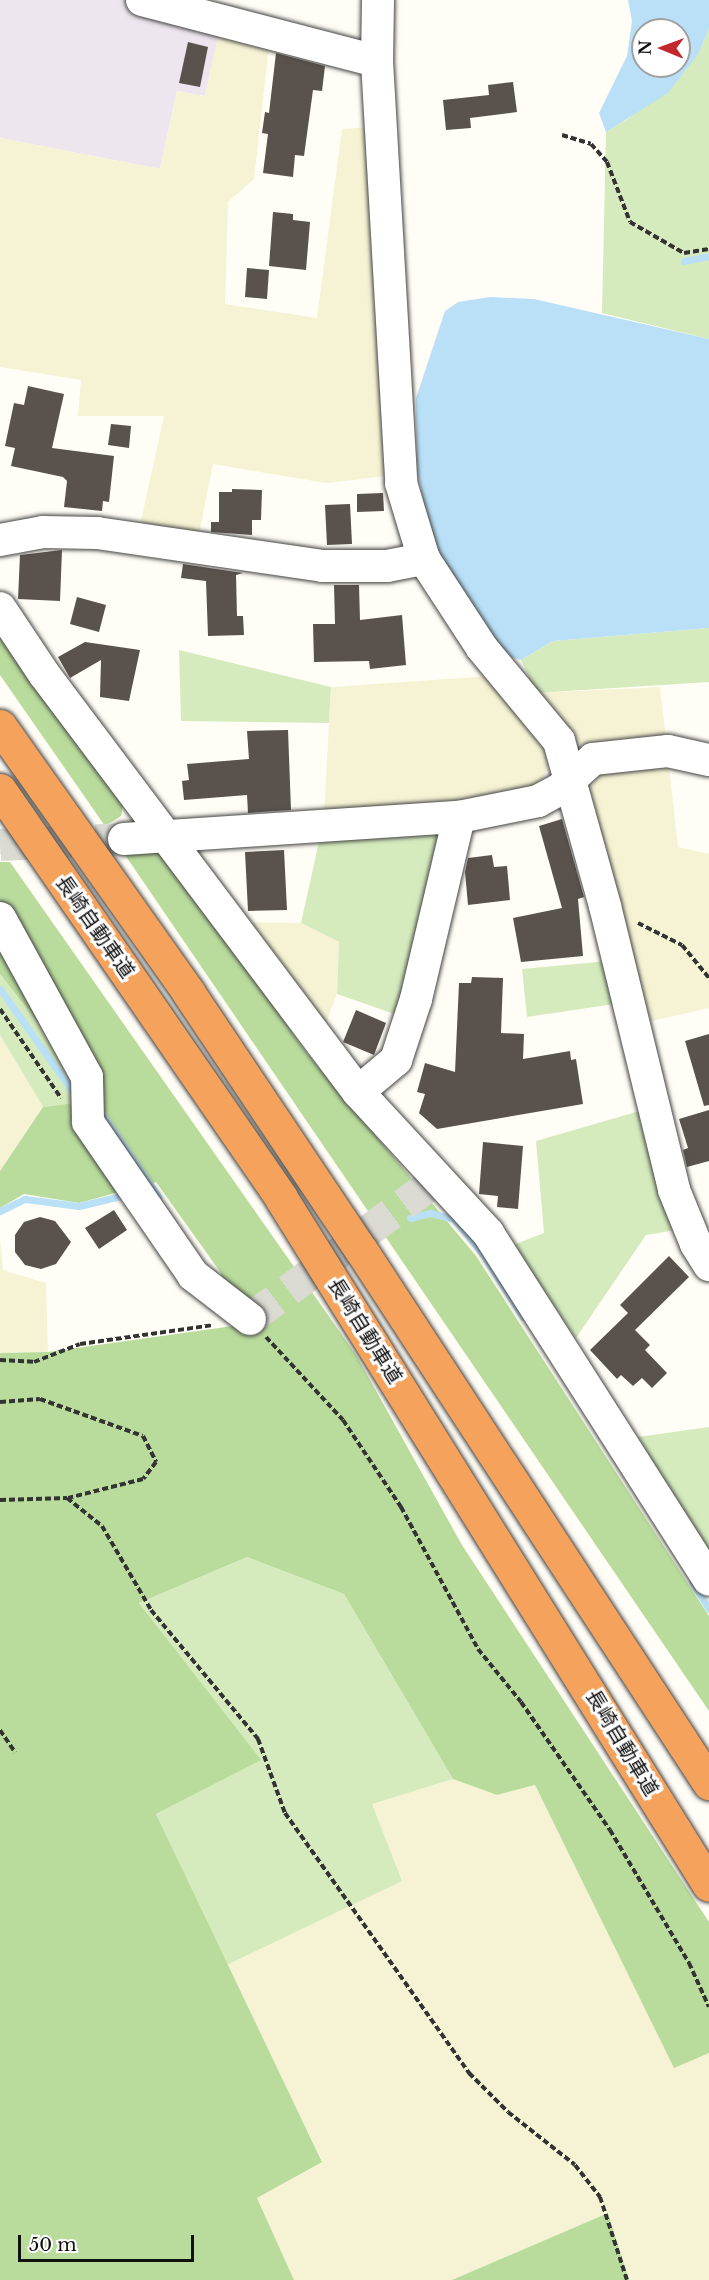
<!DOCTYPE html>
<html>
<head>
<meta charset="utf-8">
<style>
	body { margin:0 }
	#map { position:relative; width:709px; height:2280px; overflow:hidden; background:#fffdf5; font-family:"Libre Baskerville","Noto Sans JP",serif }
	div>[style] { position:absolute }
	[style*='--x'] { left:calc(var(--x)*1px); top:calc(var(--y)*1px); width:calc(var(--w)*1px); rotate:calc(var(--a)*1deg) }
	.industrial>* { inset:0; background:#eee6ef }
	.farmland>* { inset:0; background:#f6f3d4 }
	.green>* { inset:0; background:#d5ebbd }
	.forest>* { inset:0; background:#b9dc9c }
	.water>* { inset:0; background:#b9e0f7 }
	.stream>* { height:7px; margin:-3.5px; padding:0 3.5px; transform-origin:3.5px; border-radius:3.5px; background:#b9e0f7 }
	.building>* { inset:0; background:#5a524d }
	.minor-tunnel>* { height:32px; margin-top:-16px; transform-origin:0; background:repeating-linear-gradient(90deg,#dbdad3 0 32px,transparent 0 48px) }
	.path>* { height:4px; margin-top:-2px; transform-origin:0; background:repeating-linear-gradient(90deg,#333 0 6px,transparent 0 9px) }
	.roads { filter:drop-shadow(0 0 2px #444) drop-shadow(0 0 2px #444) }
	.minor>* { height:32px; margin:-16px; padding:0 16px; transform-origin:16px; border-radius:16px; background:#fff }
	.highway>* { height:33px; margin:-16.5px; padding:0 16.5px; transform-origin:16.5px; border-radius:16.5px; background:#f5a25d }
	span { translate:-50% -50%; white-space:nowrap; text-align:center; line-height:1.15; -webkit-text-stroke:6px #fff; paint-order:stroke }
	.street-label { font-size:20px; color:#111 }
	.north { position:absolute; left:631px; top:18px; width:60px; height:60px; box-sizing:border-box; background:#fff; border:2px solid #a0a0a0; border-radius:50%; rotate:271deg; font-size:16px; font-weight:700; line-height:24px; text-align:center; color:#111 }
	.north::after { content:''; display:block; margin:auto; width:21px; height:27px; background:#c4262e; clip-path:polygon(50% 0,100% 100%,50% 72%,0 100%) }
	.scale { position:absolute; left:18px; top:2235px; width:176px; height:27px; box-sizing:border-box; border:3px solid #111; border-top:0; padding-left:8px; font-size:18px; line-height:21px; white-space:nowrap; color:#111; -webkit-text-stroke:4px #fff; paint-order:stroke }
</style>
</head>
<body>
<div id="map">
	<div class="industrial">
		<div style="clip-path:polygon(0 0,126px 0,221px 24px,205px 96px,177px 91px,160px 169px,0 138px)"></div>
	</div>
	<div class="farmland">
		<div style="clip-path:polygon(221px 24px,270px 37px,254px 179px,228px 202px,225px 304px,317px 318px,342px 129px,373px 127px,387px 476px,326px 483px,213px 464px,198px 539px,139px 530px,164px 416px,78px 416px,81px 380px,0 367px,0 138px,160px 169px,177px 91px,205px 96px)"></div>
		<div style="clip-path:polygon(491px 676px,552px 752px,540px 789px,405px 814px,324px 816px,331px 687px)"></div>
		<div style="clip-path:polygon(660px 687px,678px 847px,709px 854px,709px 1008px,643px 1023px,587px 793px,610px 760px,566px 736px,536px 693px)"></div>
		<div style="clip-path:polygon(243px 922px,301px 923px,339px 942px,337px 994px,324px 1028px)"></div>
		<div style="clip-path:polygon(0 1035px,43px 1107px,0 1171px)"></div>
		<div style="clip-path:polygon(0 1239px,3px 1270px,46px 1283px,48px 1352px,0 1353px)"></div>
		<div style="clip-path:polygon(453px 1779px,497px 1795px,535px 1785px,674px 2067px,709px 2053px,709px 2280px,629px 2280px,608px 2213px,452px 2280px,294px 2280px,257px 2198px,322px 2161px,227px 1965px,401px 1881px,371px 1804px)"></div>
	</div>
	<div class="green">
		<div style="clip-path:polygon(709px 28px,709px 339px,602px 313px,606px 132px,629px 118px,699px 53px)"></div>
		<div style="clip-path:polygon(709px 628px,709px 682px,536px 693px,521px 660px,553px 641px)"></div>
		<div style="clip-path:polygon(179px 650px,331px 687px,329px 723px,181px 721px)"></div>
		<div style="clip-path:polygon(448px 830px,403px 1017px,337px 994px,339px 942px,301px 923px,320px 837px)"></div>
		<div style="clip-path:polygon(608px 961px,614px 1004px,527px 1017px,522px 969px)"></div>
		<div style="clip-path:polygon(0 974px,98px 1100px,43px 1107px,0 1035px)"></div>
		<div style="clip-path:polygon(643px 1110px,676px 1230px,646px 1235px,576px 1338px,513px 1245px,544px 1233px,536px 1141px)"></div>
		<div style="clip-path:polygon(709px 1427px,709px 1554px,638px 1437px)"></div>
		<div style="clip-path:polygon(247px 1557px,344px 1594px,453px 1779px,372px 1804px,402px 1881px,227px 1965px,156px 1814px,260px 1760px,139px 1603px)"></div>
	</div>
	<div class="forest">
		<div style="clip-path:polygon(0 634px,125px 794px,121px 816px,105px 826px,0 675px)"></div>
		<div style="clip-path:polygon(123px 852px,168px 853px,305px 1051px,476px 1256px,709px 1616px,709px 1711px)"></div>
		<div style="clip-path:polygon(0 862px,10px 862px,356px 1355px,462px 1545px,709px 1922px,709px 2053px,674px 2068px,535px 1785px,497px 1795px,453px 1779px,344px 1594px,247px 1557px,139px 1603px,261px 1760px,156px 1814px,322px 2162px,257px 2198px,294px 2280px,0 2280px,0 1353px,48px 1352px,233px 1326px,221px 1273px,156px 1182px,79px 1203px,24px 1194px,0 1208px,0 1171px,43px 1107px,98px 1100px,0 974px)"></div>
		<div style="clip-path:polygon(608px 2213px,629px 2280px,452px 2280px)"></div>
	</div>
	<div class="water">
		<div style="clip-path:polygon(evenodd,628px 0,709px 0,709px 28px,699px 53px,668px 93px,606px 132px,599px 113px,627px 56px,632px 21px,628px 0,643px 30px,679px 30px,679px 66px,643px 66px,643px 30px)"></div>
		<div style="clip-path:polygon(490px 297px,534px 299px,709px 339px,709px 628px,553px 641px,521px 660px,504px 655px,435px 555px,417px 470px,416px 398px,445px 311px,458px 302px)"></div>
	</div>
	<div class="stream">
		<div style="--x:684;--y:261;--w:25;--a:-11"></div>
		<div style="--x:0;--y:989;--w:128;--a:54.8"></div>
		<div style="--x:98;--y:1108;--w:107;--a:55.7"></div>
		<div style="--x:0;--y:1211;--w:28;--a:-26"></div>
		<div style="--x:25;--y:1199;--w:54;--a:7.4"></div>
		<div style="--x:79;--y:1206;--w:47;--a:-13.4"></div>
		<div style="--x:410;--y:1218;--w:21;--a:-14"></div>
		<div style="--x:430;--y:1213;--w:25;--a:14"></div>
		<div style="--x:454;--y:1219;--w:44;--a:50.5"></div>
		<div style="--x:482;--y:1253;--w:76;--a:57.4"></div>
		<div style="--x:692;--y:1582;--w:32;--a:58"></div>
	</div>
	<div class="building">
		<div style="clip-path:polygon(188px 42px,208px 47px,200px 87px,179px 83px)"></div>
		<div style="clip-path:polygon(276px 53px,325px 66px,322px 91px,313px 90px,304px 156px,295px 155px,293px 177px,263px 173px,268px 134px,262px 133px,265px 112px,269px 113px)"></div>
		<div style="clip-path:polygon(513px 82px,517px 112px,470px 118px,471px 128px,446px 130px,443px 100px,489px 95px,488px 85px)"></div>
		<div style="clip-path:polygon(273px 212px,293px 214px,293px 220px,310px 222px,306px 270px,269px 266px)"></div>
		<div style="clip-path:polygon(247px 268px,269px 270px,267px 299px,245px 297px)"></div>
		<div style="clip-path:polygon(28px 386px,64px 394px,52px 448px,114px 456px,109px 502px,103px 501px,102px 511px,64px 507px,67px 481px,63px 477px,11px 466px,15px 448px,5px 446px,14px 403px,24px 405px)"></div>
		<div style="clip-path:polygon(111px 424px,131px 426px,129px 448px,108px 445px)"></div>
		<div style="clip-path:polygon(232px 489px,262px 490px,261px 520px,252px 520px,252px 535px,211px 532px,211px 522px,219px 522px,219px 492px,232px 492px)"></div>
		<div style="clip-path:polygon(383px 493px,384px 511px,357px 512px,357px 494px)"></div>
		<div style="clip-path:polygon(350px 504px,352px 544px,327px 545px,325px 505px)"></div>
		<div style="clip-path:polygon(62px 550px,60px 601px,18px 599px,20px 555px)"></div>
		<div style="clip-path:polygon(183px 564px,243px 573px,236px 575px,237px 616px,243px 616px,244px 635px,208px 636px,206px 581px,181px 578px)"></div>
		<div style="clip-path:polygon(334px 585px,359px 585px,360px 620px,402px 615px,406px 665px,370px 669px,369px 661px,314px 662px,313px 624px,335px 624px)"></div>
		<div style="clip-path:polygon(77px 597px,106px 605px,99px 632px,70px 624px)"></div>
		<div style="clip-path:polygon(85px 642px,140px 650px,129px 701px,100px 697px,101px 660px,70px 678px,58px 657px)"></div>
		<div style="clip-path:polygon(288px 730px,291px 810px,248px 813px,247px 795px,184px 800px,182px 781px,189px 780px,187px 764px,249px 759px,247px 731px)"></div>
		<div style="clip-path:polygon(562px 819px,584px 897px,578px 899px,583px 956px,521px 962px,513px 918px,562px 908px,539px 826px)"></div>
		<div style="clip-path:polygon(284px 850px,287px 910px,248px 911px,245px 852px)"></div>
		<div style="clip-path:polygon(492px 855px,494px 867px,507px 866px,510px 900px,468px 905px,465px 872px,468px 858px)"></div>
		<div style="clip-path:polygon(472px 977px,503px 978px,501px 1033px,524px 1034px,523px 1059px,570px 1051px,571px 1060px,576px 1059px,583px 1104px,437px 1129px,419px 1113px,425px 1094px,417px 1092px,425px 1063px,455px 1072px,459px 983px,471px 983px)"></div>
		<div style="clip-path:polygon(356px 1010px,386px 1023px,374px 1055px,343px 1042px)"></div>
		<div style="clip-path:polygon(709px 1034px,709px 1105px,704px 1106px,685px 1041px)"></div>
		<div style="clip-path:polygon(709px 1110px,709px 1161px,687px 1167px,683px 1150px,688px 1148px,679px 1119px)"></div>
		<div style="clip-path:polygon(483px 1142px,523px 1146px,518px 1209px,497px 1207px,498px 1196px,479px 1194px)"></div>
		<div style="clip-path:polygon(114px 1210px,127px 1230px,99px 1249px,85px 1228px)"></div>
		<div style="clip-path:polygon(40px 1217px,55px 1221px,71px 1242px,56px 1264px,41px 1269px,25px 1265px,15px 1252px,15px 1235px,24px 1222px)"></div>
		<div style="clip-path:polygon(669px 1256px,689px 1277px,635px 1330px,650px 1345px,645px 1350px,667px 1373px,652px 1388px,642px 1378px,633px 1386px,621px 1375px,617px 1379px,590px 1350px,628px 1313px,620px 1305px)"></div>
	</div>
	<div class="minor-tunnel">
		<div style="--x:0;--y:845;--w:124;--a:-2.8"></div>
		<div style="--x:250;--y:1319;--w:234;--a:-36.7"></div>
	</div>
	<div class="path">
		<div style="--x:562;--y:135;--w:30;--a:17"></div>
		<div style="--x:591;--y:144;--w:24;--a:48"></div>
		<div style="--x:607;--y:162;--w:64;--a:69"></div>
		<div style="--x:630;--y:222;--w:62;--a:29.9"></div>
		<div style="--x:684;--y:253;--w:25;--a:-9"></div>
		<div style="--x:638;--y:923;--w:49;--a:26.6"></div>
		<div style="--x:682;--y:945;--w:43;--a:50.7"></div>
		<div style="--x:0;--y:1009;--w:108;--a:55.6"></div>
		<div style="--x:266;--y:1337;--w:113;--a:47.1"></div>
		<div style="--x:343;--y:1420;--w:105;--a:56.3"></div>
		<div style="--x:401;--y:1507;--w:162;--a:61.5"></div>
		<div style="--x:478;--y:1649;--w:68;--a:50.9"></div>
		<div style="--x:521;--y:1702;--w:156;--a:55.2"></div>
		<div style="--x:610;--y:1830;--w:155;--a:59.3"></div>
		<div style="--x:689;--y:1963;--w:48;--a:65.6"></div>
		<div style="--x:0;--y:1360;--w:34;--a:3"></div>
		<div style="--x:34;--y:1362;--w:49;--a:-21.4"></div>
		<div style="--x:80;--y:1344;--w:134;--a:-8.1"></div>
		<div style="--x:0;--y:1402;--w:40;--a:-4.3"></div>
		<div style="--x:40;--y:1399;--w:109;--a:19.8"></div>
		<div style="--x:143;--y:1436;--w:29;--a:63"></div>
		<div style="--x:156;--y:1462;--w:21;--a:127"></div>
		<div style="--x:143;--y:1479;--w:77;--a:165.8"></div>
		<div style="--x:0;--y:1500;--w:67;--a:-1.7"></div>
		<div style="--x:67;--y:1498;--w:45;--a:38.7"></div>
		<div style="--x:102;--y:1526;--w:97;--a:59.7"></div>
		<div style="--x:151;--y:1610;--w:168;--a:50.3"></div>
		<div style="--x:258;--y:1739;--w:79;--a:70"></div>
		<div style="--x:285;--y:1813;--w:319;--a:54.7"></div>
		<div style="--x:469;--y:2073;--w:55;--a:45"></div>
		<div style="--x:508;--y:2112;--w:85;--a:38.3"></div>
		<div style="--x:575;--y:2165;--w:41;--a:52"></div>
		<div style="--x:600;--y:2197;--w:87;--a:72"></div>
		<div style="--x:0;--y:1730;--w:27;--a:56"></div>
	</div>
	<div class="roads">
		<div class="minor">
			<div style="--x:142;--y:0;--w:243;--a:14.6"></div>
			<div style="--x:378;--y:0;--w:61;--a:90.9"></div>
			<div style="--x:377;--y:61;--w:423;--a:86.7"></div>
			<div style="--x:401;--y:483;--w:79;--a:73.2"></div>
			<div style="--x:424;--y:559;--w:106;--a:56.9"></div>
			<div style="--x:482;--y:648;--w:121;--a:50.4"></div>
			<div style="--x:559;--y:741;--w:171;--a:74.4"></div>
			<div style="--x:605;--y:906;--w:292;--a:76.3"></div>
			<div style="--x:674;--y:1190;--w:58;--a:67.8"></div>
			<div style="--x:696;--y:1244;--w:25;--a:58"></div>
			<div style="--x:0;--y:540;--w:44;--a:-10.5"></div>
			<div style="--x:43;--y:532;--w:54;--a:1.1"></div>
			<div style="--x:97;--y:533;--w:227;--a:8.3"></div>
			<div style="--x:322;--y:566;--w:65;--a:0"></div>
			<div style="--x:387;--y:566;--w:38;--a:-11"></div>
			<div style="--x:0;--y:608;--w:79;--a:56.3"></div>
			<div style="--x:44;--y:674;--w:523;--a:53.09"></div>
			<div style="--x:358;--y:1092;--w:192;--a:47.3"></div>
			<div style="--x:488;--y:1233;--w:411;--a:57.5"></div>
			<div style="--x:124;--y:839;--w:336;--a:-3.8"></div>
			<div style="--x:459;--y:817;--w:81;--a:-11.4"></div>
			<div style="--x:538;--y:801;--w:24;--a:-28"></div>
			<div style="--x:559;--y:790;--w:46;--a:-42.4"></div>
			<div style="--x:593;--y:759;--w:75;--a:-6.1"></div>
			<div style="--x:668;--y:751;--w:42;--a:12.4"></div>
			<div style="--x:0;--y:918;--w:181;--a:61.3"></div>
			<div style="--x:87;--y:1077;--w:45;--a:88.7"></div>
			<div style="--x:88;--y:1122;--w:186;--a:55.5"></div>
			<div style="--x:193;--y:1275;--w:72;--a:37.7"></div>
			<div style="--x:358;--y:1092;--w:50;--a:-40.1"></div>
			<div style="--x:396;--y:1060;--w:64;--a:-71.8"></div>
			<div style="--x:416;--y:999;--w:187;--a:-76.7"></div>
		</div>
		<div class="highway">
			<div style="--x:0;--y:726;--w:326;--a:54.7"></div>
			<div style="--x:188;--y:992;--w:311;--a:56.2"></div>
			<div style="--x:361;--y:1250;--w:637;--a:56.86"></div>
			<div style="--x:0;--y:790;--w:495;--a:55.4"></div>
			<div style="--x:281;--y:1198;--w:809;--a:58.08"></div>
		</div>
	</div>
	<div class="street-label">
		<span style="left:95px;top:927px;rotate:55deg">長崎自動車道</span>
		<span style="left:365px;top:1331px;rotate:58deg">長崎自動車道</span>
		<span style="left:622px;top:1743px;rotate:59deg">長崎自動車道</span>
	</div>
	<div class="north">N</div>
	<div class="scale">50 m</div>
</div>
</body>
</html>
